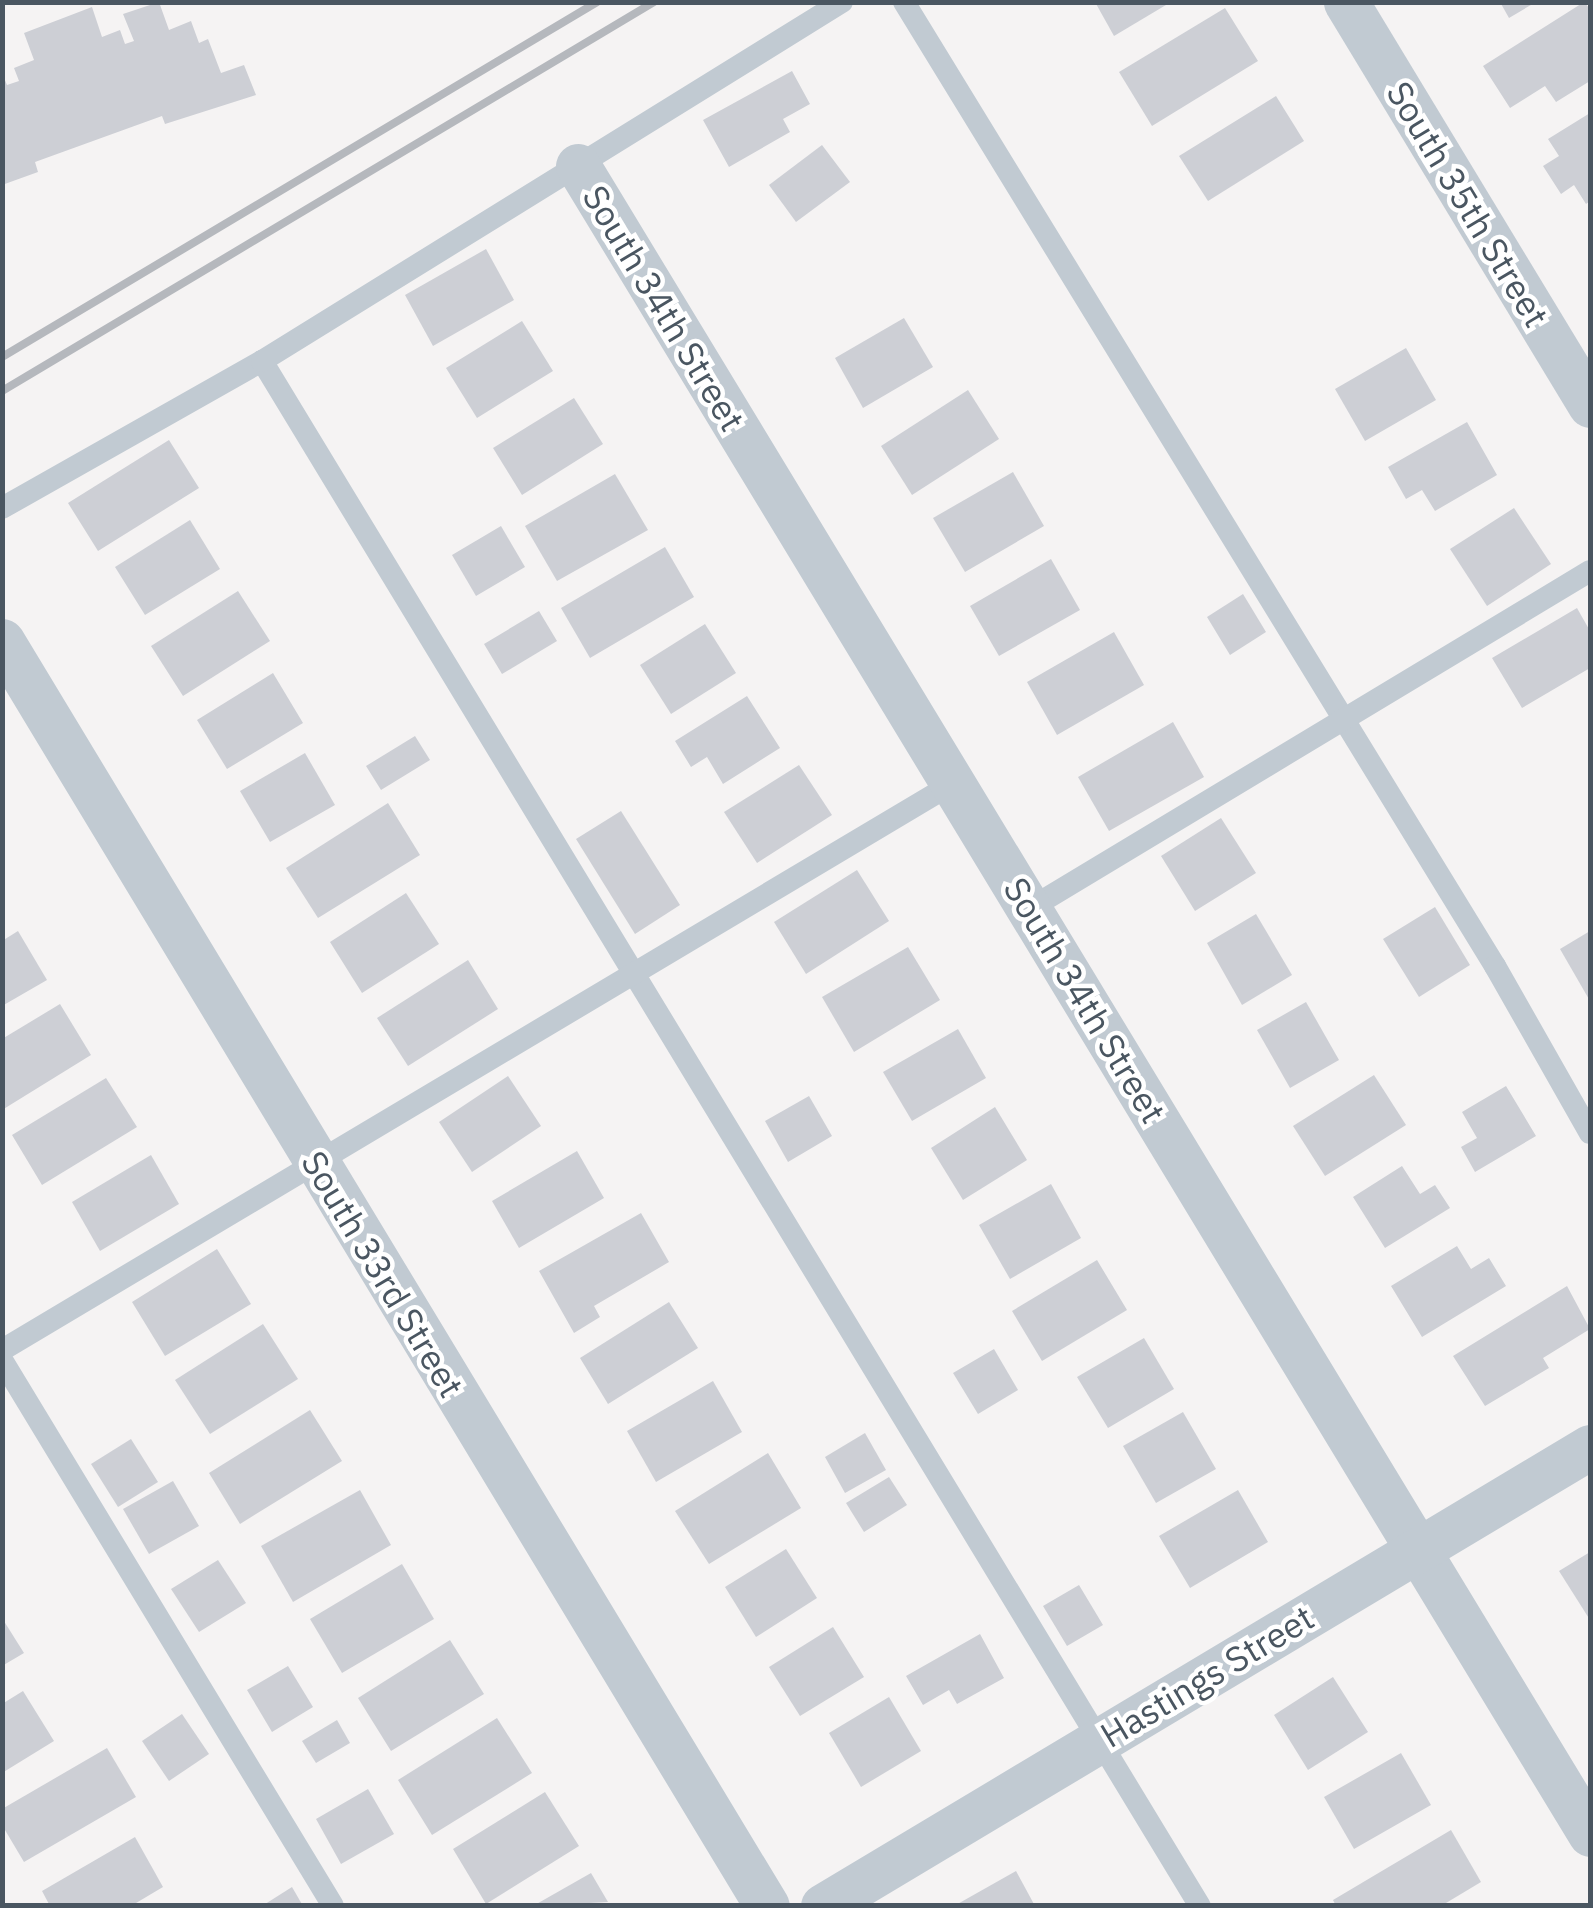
<!DOCTYPE html>
<html>
<head>
<meta charset="utf-8">
<style>
	body { margin:0 }
	#map { position:relative; width:1593px; height:1908px; overflow:hidden; background:#f5f3f3; font-family:"IBM Plex Sans",sans-serif }
	div>[style] { position:absolute }
	[style*='--x'] { left:calc(var(--x)*1px); top:calc(var(--y)*1px); width:calc(var(--w)*1px); rotate:calc(var(--a)*1deg) }
	.building>* { inset:0; background:#cdcfd5 }
	.service>* { height:22px; margin:-11px; padding:0 11px; transform-origin:11px; border-radius:11px; background:#c1cad2 }
	.minor>* { height:45px; margin:-22.5px; padding:0 22.5px; transform-origin:22.5px; border-radius:22.5px; background:#c1cad2 }
	.rail>* { height:8px; margin:-4px; padding:0 4px; transform-origin:4px; border-radius:4px; background:#b5b8bd }
	span { translate:-50% -50%; white-space:nowrap; text-align:center; line-height:1.15; -webkit-text-stroke:9px #fff; paint-order:stroke }
	.street-label { font-size:35px; color:#4a5661 }
	.frame { position:absolute; inset:0; border:5px solid #4a5661; pointer-events:none }
</style>
</head>
<body>
<div id="map">
	<div class="building">
		<div style="clip-path:polygon(159px 2px,169px 30px,191px 21px,199px 43px,208px 39px,221px 73px,244px 65px,256px 95px,165px 124px,162px 116px,35px 162px,38px 172px,2px 185px,2px 73px,7px 85px,19px 81px,14px 68px,34px 60px,24px 33px,92px 7px,102px 37px,120px 30px,125px 44px,134px 41px,123px 14px)"></div>
		<div style="clip-path:polygon(1095px 2px,1171px 2px,1114px 36px)"></div>
		<div style="clip-path:polygon(1500px 2px,1536px 2px,1509px 18px)"></div>
		<div style="clip-path:polygon(1584px 2px,1590px 9px,1590px 81px,1556px 102px,1545px 86px,1510px 108px,1483px 66px)"></div>
		<div style="clip-path:polygon(1225px 8px,1258px 61px,1152px 126px,1119px 72px)"></div>
		<div style="clip-path:polygon(792px 71px,810px 104px,783px 119px,790px 132px,729px 167px,703px 120px)"></div>
		<div style="clip-path:polygon(1276px 96px,1304px 141px,1208px 201px,1179px 156px)"></div>
		<div style="clip-path:polygon(1590px 113px,1590px 201px,1586px 204px,1574px 185px,1561px 194px,1543px 166px,1559px 156px,1548px 139px)"></div>
		<div style="clip-path:polygon(822px 145px,850px 182px,796px 222px,769px 185px)"></div>
		<div style="clip-path:polygon(486px 249px,514px 300px,433px 346px,405px 295px)"></div>
		<div style="clip-path:polygon(904px 318px,933px 367px,863px 408px,835px 358px)"></div>
		<div style="clip-path:polygon(522px 321px,553px 371px,477px 418px,446px 368px)"></div>
		<div style="clip-path:polygon(1406px 348px,1436px 400px,1365px 441px,1335px 389px)"></div>
		<div style="clip-path:polygon(968px 390px,999px 439px,912px 495px,881px 446px)"></div>
		<div style="clip-path:polygon(574px 398px,603px 444px,522px 495px,493px 448px)"></div>
		<div style="clip-path:polygon(1467px 422px,1497px 475px,1435px 511px,1422px 490px,1406px 499px,1388px 467px)"></div>
		<div style="clip-path:polygon(169px 440px,199px 488px,98px 551px,68px 503px)"></div>
		<div style="clip-path:polygon(1013px 472px,1044px 526px,965px 572px,933px 518px)"></div>
		<div style="clip-path:polygon(615px 474px,648px 530px,557px 581px,525px 526px)"></div>
		<div style="clip-path:polygon(1514px 508px,1551px 564px,1487px 606px,1450px 549px)"></div>
		<div style="clip-path:polygon(190px 520px,220px 569px,145px 615px,115px 567px)"></div>
		<div style="clip-path:polygon(501px 526px,525px 567px,476px 596px,452px 555px)"></div>
		<div style="clip-path:polygon(665px 547px,694px 597px,590px 658px,561px 608px)"></div>
		<div style="clip-path:polygon(1051px 559px,1080px 610px,999px 656px,970px 606px)"></div>
		<div style="clip-path:polygon(238px 591px,270px 641px,183px 696px,151px 646px)"></div>
		<div style="clip-path:polygon(1243px 594px,1266px 632px,1230px 655px,1207px 617px)"></div>
		<div style="clip-path:polygon(1577px 608px,1590px 631px,1590px 668px,1522px 708px,1492px 658px)"></div>
		<div style="clip-path:polygon(539px 611px,557px 641px,502px 674px,484px 644px)"></div>
		<div style="clip-path:polygon(705px 624px,736px 673px,671px 714px,640px 665px)"></div>
		<div style="clip-path:polygon(1114px 632px,1144px 685px,1057px 735px,1027px 682px)"></div>
		<div style="clip-path:polygon(273px 673px,303px 723px,227px 769px,197px 720px)"></div>
		<div style="clip-path:polygon(747px 696px,780px 748px,723px 784px,707px 757px,691px 767px,675px 741px)"></div>
		<div style="clip-path:polygon(1173px 722px,1204px 777px,1109px 831px,1078px 777px)"></div>
		<div style="clip-path:polygon(415px 736px,430px 760px,381px 790px,366px 766px)"></div>
		<div style="clip-path:polygon(305px 753px,335px 805px,270px 842px,240px 791px)"></div>
		<div style="clip-path:polygon(799px 765px,832px 815px,757px 863px,724px 812px)"></div>
		<div style="clip-path:polygon(388px 803px,420px 855px,318px 918px,286px 868px)"></div>
		<div style="clip-path:polygon(621px 811px,680px 905px,635px 934px,576px 839px)"></div>
		<div style="clip-path:polygon(1221px 818px,1256px 873px,1195px 911px,1161px 856px)"></div>
		<div style="clip-path:polygon(857px 870px,889px 921px,806px 974px,774px 922px)"></div>
		<div style="clip-path:polygon(406px 893px,439px 944px,362px 993px,330px 942px)"></div>
		<div style="clip-path:polygon(1435px 907px,1470px 965px,1419px 997px,1383px 939px)"></div>
		<div style="clip-path:polygon(1256px 914px,1292px 975px,1242px 1005px,1207px 943px)"></div>
		<div style="clip-path:polygon(18px 931px,47px 980px,2px 1006px,2px 941px)"></div>
		<div style="clip-path:polygon(1590px 931px,1590px 1001px,1560px 949px)"></div>
		<div style="clip-path:polygon(908px 947px,940px 1000px,854px 1052px,822px 997px)"></div>
		<div style="clip-path:polygon(468px 960px,498px 1009px,408px 1066px,377px 1018px)"></div>
		<div style="clip-path:polygon(1306px 1002px,1339px 1060px,1290px 1088px,1257px 1030px)"></div>
		<div style="clip-path:polygon(60px 1004px,91px 1055px,2px 1110px,2px 1039px)"></div>
		<div style="clip-path:polygon(958px 1029px,986px 1078px,912px 1121px,883px 1072px)"></div>
		<div style="clip-path:polygon(1374px 1075px,1406px 1125px,1325px 1176px,1293px 1126px)"></div>
		<div style="clip-path:polygon(508px 1076px,541px 1126px,472px 1172px,439px 1122px)"></div>
		<div style="clip-path:polygon(106px 1078px,137px 1127px,42px 1185px,12px 1135px)"></div>
		<div style="clip-path:polygon(1506px 1086px,1536px 1136px,1475px 1172px,1461px 1147px,1477px 1138px,1462px 1112px)"></div>
		<div style="clip-path:polygon(809px 1096px,832px 1136px,788px 1162px,765px 1121px)"></div>
		<div style="clip-path:polygon(995px 1107px,1027px 1160px,963px 1200px,931px 1148px)"></div>
		<div style="clip-path:polygon(577px 1151px,604px 1198px,519px 1248px,492px 1201px)"></div>
		<div style="clip-path:polygon(151px 1155px,179px 1204px,100px 1251px,72px 1202px)"></div>
		<div style="clip-path:polygon(1402px 1166px,1420px 1194px,1435px 1185px,1450px 1208px,1385px 1248px,1353px 1197px)"></div>
		<div style="clip-path:polygon(1051px 1184px,1081px 1238px,1010px 1279px,979px 1225px)"></div>
		<div style="clip-path:polygon(641px 1213px,669px 1262px,594px 1306px,600px 1317px,574px 1333px,539px 1271px)"></div>
		<div style="clip-path:polygon(1457px 1246px,1471px 1269px,1489px 1258px,1506px 1286px,1422px 1337px,1391px 1286px)"></div>
		<div style="clip-path:polygon(217px 1249px,251px 1304px,165px 1356px,132px 1302px)"></div>
		<div style="clip-path:polygon(1097px 1260px,1127px 1310px,1042px 1361px,1012px 1311px)"></div>
		<div style="clip-path:polygon(1567px 1286px,1590px 1329px,1543px 1358px,1549px 1368px,1485px 1406px,1453px 1356px)"></div>
		<div style="clip-path:polygon(669px 1302px,698px 1348px,608px 1404px,580px 1358px)"></div>
		<div style="clip-path:polygon(263px 1324px,298px 1379px,210px 1434px,175px 1380px)"></div>
		<div style="clip-path:polygon(1144px 1338px,1174px 1389px,1108px 1428px,1077px 1377px)"></div>
		<div style="clip-path:polygon(994px 1349px,1018px 1390px,978px 1414px,953px 1373px)"></div>
		<div style="clip-path:polygon(713px 1381px,742px 1432px,656px 1482px,627px 1431px)"></div>
		<div style="clip-path:polygon(310px 1410px,342px 1461px,240px 1524px,209px 1473px)"></div>
		<div style="clip-path:polygon(1183px 1412px,1216px 1469px,1156px 1503px,1123px 1446px)"></div>
		<div style="clip-path:polygon(865px 1433px,886px 1470px,845px 1493px,825px 1457px)"></div>
		<div style="clip-path:polygon(131px 1439px,158px 1482px,118px 1507px,91px 1464px)"></div>
		<div style="clip-path:polygon(768px 1453px,801px 1508px,709px 1564px,675px 1511px)"></div>
		<div style="clip-path:polygon(889px 1477px,907px 1505px,864px 1532px,846px 1503px)"></div>
		<div style="clip-path:polygon(173px 1481px,199px 1526px,149px 1554px,123px 1509px)"></div>
		<div style="clip-path:polygon(360px 1490px,391px 1545px,293px 1602px,261px 1546px)"></div>
		<div style="clip-path:polygon(1238px 1490px,1268px 1542px,1190px 1588px,1159px 1536px)"></div>
		<div style="clip-path:polygon(786px 1549px,817px 1598px,756px 1637px,725px 1587px)"></div>
		<div style="clip-path:polygon(1590px 1552px,1590px 1620px,1559px 1571px)"></div>
		<div style="clip-path:polygon(218px 1560px,246px 1603px,199px 1632px,171px 1589px)"></div>
		<div style="clip-path:polygon(402px 1564px,434px 1619px,342px 1673px,310px 1619px)"></div>
		<div style="clip-path:polygon(1079px 1585px,1103px 1625px,1067px 1646px,1043px 1606px)"></div>
		<div style="clip-path:polygon(2px 1618px,24px 1653px,2px 1666px)"></div>
		<div style="clip-path:polygon(833px 1627px,864px 1677px,800px 1716px,769px 1667px)"></div>
		<div style="clip-path:polygon(980px 1634px,1004px 1678px,957px 1704px,949px 1690px,923px 1705px,906px 1676px)"></div>
		<div style="clip-path:polygon(450px 1640px,484px 1694px,391px 1751px,358px 1698px)"></div>
		<div style="clip-path:polygon(288px 1666px,313px 1707px,272px 1732px,247px 1690px)"></div>
		<div style="clip-path:polygon(1333px 1677px,1368px 1732px,1308px 1770px,1274px 1715px)"></div>
		<div style="clip-path:polygon(23px 1691px,54px 1741px,2px 1773px,2px 1704px)"></div>
		<div style="clip-path:polygon(889px 1697px,921px 1751px,861px 1787px,829px 1733px)"></div>
		<div style="clip-path:polygon(182px 1714px,209px 1754px,169px 1781px,142px 1741px)"></div>
		<div style="clip-path:polygon(497px 1718px,532px 1773px,432px 1835px,398px 1780px)"></div>
		<div style="clip-path:polygon(337px 1720px,350px 1743px,316px 1763px,302px 1741px)"></div>
		<div style="clip-path:polygon(107px 1748px,136px 1797px,24px 1862px,2px 1825px,2px 1809px)"></div>
		<div style="clip-path:polygon(1401px 1753px,1431px 1805px,1354px 1849px,1324px 1797px)"></div>
		<div style="clip-path:polygon(368px 1789px,394px 1834px,341px 1864px,316px 1819px)"></div>
		<div style="clip-path:polygon(545px 1792px,579px 1846px,486px 1904px,453px 1849px)"></div>
		<div style="clip-path:polygon(1451px 1830px,1481px 1882px,1441px 1906px,1336px 1906px,1333px 1900px)"></div>
		<div style="clip-path:polygon(135px 1837px,163px 1887px,131px 1906px,50px 1906px,42px 1891px)"></div>
		<div style="clip-path:polygon(1016px 1871px,1035px 1906px,954px 1906px)"></div>
		<div style="clip-path:polygon(591px 1873px,608px 1902px,533px 1906px)"></div>
		<div style="clip-path:polygon(292px 1887px,303px 1906px,262px 1906px)"></div>
	</div>
	<div class="service">
		<div style="--x:904;--y:2;--w:1131;--a:58.49"></div>
		<div style="--x:1495;--y:966;--w:192;--a:60.4"></div>
		<div style="--x:262;--y:361;--w:1807;--a:58.74"></div>
		<div style="--x:2;--y:508;--w:299;--a:-29.5"></div>
		<div style="--x:262;--y:361;--w:682;--a:-31.76"></div>
		<div style="--x:1029;--y:909;--w:655;--a:-31.07"></div>
		<div style="--x:2;--y:1350;--w:1106;--a:-30.79"></div>
		<div style="--x:2;--y:1360;--w:638;--a:58.77"></div>
	</div>
	<div class="minor">
		<div style="--x:1346;--y:2;--w:471;--a:58.8"></div>
		<div style="--x:578;--y:166;--w:1951;--a:58.75"></div>
		<div style="--x:2;--y:641;--w:1478;--a:58.84"></div>
		<div style="--x:823;--y:1906;--w:894;--a:-30.9"></div>
	</div>
	<div class="rail">
		<div style="--x:2;--y:357;--w:693;--a:-30.82"></div>
		<div style="--x:2;--y:391;--w:759;--a:-30.82"></div>
	</div>
	<div class="street-label">
		<span style="left:1468px;top:204px;rotate:59deg">South 35th Street</span>
		<span style="left:664px;top:308px;rotate:59deg">South 34th Street</span>
		<span style="left:1085px;top:1000px;rotate:59deg">South 34th Street</span>
		<span style="left:383px;top:1274px;rotate:59deg">South 33rd Street</span>
		<span style="left:1207px;top:1676px;rotate:-31deg">Hastings Street</span>
	</div>
	<div class="frame"></div>
</div>
</body>
</html>
